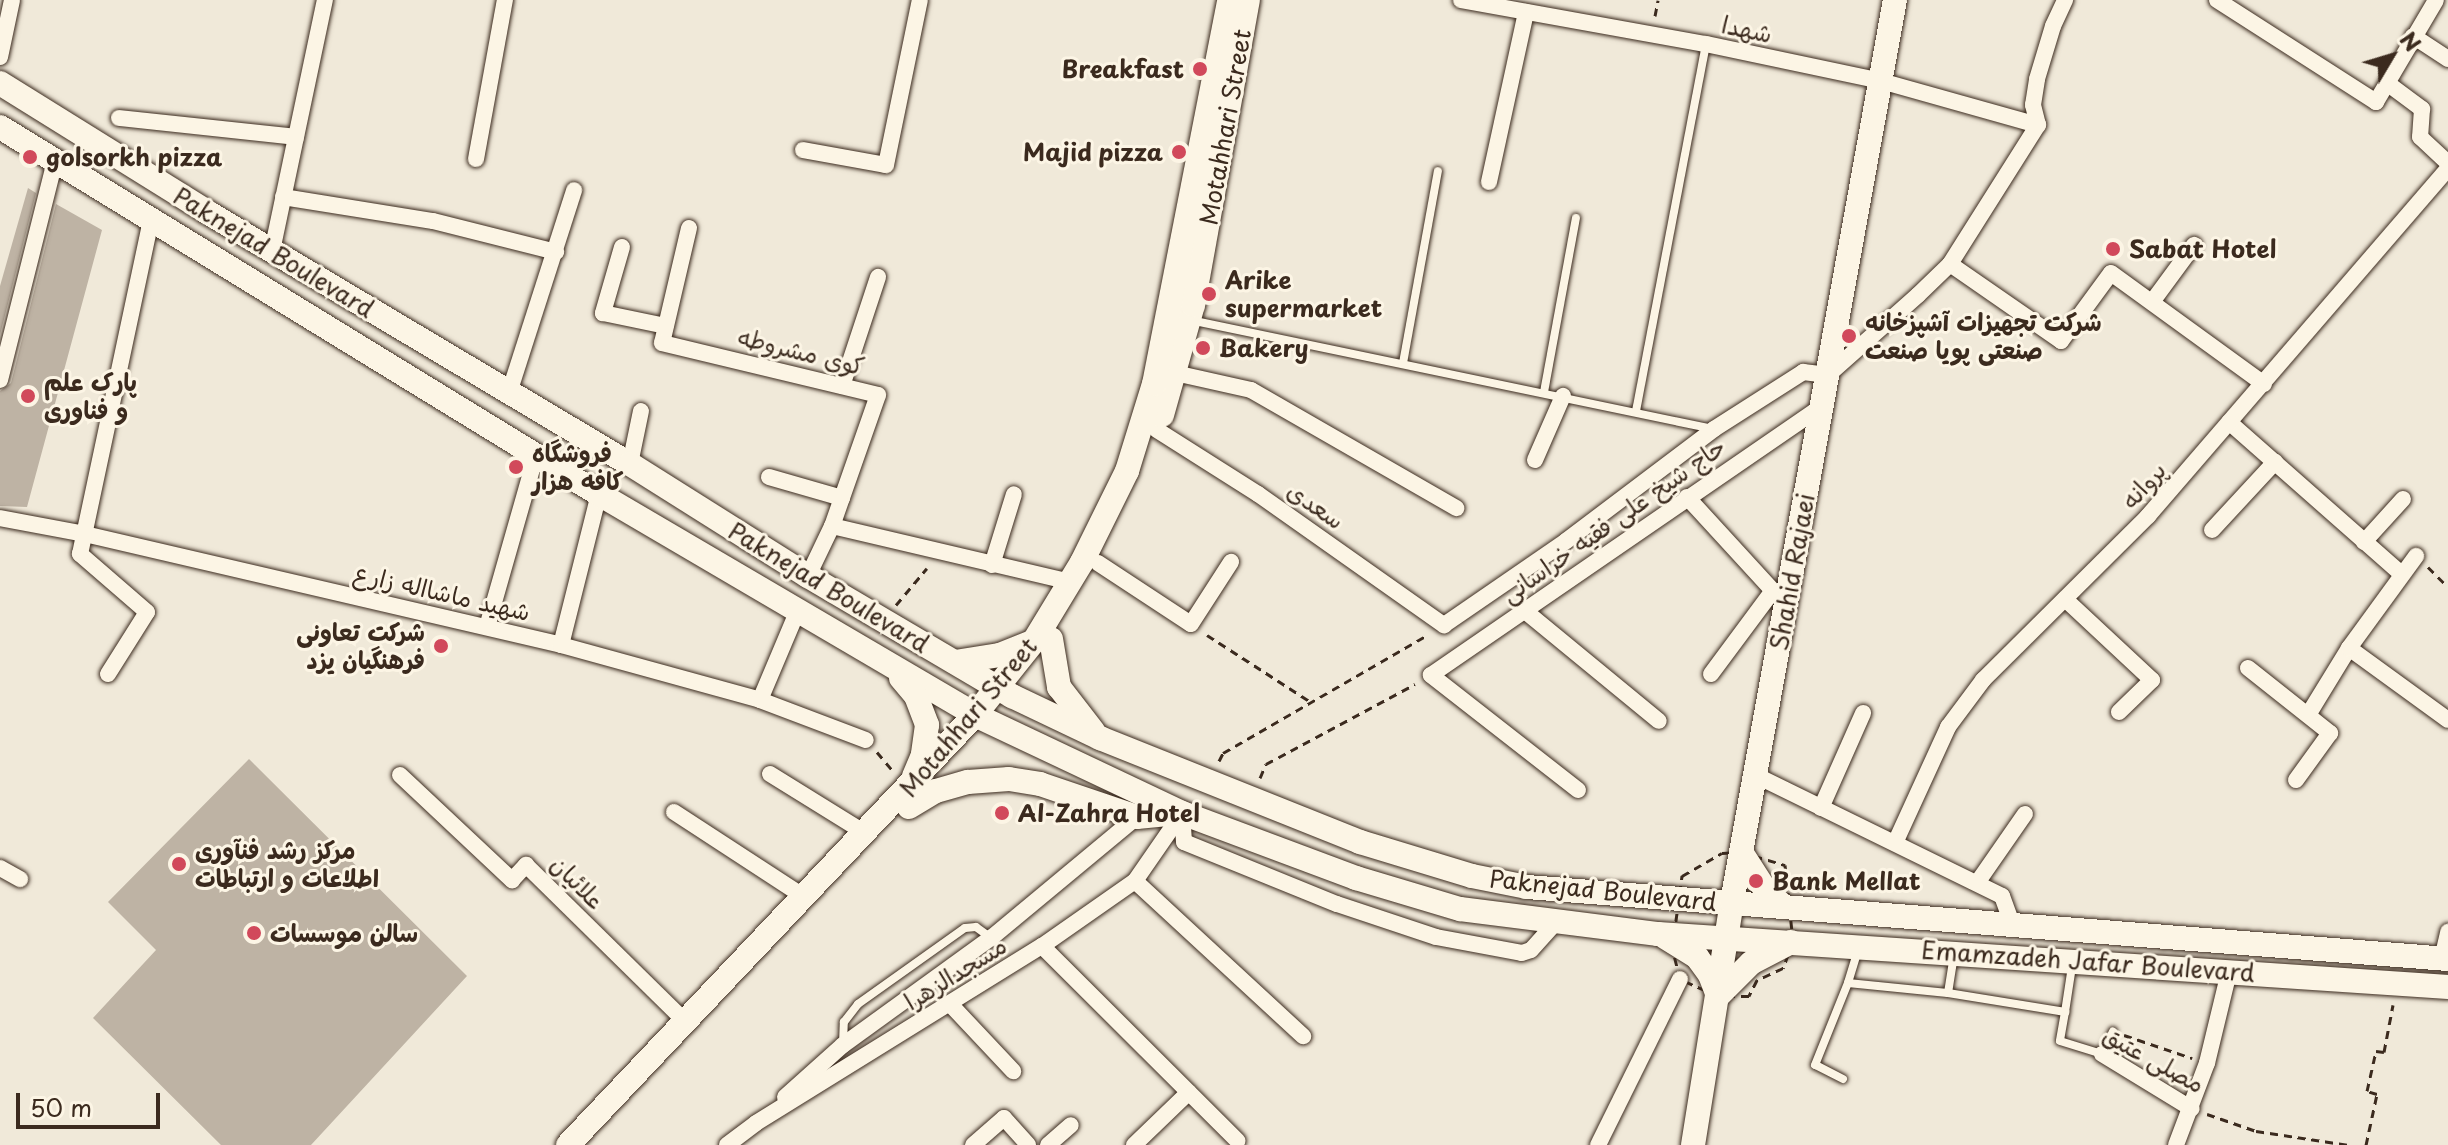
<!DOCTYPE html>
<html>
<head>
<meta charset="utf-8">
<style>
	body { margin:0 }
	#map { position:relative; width:2448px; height:1145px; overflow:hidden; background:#f0e9d9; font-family:"Playpen Sans","Playpen Sans Arabic",sans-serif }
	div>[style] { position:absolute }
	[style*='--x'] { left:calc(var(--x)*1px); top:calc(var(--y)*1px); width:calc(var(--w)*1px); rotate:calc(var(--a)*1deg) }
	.building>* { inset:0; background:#beb3a4 }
	.path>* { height:3px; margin-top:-1.5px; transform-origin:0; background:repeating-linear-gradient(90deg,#3b2a1e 0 8px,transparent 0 14px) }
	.roads { filter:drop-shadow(0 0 2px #3b2a1e) drop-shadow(0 0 2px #3b2a1e) }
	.lane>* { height:8px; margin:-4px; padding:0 4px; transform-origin:4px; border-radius:4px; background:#fcf5e5 }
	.street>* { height:16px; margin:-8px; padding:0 8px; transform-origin:8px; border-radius:8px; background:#fcf5e5 }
	.secondary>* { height:24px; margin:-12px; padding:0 12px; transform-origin:12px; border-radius:12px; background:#fcf5e5 }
	.dots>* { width:22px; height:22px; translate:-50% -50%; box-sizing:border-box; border:4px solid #fcf5e5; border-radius:50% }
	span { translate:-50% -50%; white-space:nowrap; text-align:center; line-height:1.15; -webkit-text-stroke:6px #fcf5e5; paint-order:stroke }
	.street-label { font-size:24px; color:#3b2a1e }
	.poi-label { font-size:24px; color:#3b2a1e; font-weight:700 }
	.right { translate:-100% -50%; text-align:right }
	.left { translate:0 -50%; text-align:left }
	.north { position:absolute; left:2352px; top:16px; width:80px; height:80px; -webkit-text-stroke:6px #fcf5e5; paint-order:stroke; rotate:52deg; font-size:22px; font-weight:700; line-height:32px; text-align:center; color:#3b2a1e }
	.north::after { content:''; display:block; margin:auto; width:28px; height:36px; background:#3b2a1e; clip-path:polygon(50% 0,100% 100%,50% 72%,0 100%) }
	.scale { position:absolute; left:16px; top:1093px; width:144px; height:36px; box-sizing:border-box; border:4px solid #3b2a1e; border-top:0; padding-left:10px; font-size:24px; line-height:28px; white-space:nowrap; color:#3b2a1e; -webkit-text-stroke:6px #fcf5e5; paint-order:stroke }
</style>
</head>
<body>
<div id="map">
	<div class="building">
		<div style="clip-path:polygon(28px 188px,36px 193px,0 335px,0 286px)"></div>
		<div style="clip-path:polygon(56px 204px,102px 230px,27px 507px,0 506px,0 391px,11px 383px)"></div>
		<div style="clip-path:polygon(249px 759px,467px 976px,311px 1145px,221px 1145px,93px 1018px,156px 950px,108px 902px)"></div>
	</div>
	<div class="path">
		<div style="--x:1655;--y:16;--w:16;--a:-79"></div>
		<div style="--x:2428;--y:567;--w:28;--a:45"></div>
		<div style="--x:896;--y:605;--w:48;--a:-50"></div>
		<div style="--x:1207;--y:635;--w:124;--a:32.8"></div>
		<div style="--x:877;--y:752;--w:25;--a:50"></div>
		<div style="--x:1219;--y:761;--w:9;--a:-63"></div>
		<div style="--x:1223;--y:753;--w:236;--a:-30"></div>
		<div style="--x:1260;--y:778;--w:15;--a:-67"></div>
		<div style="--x:1266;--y:764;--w:169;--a:-28.2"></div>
		<div style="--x:1741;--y:852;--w:46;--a:16.5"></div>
		<div style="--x:1785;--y:865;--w:76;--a:84"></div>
		<div style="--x:1793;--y:941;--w:29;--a:110"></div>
		<div style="--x:1783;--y:968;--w:29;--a:155"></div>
		<div style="--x:1757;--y:980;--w:18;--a:117"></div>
		<div style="--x:1749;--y:996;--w:31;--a:180"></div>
		<div style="--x:1718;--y:996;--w:42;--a:-155.9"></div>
		<div style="--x:1680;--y:979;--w:25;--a:-104"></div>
		<div style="--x:1674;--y:955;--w:20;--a:-90"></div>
		<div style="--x:1674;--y:935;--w:60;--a:-82.3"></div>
		<div style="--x:1682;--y:876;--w:46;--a:-29.9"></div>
		<div style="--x:1722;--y:853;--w:19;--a:-3"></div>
		<div style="--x:2124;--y:1035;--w:72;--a:18.7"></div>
		<div style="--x:2207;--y:1114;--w:52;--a:19.1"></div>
		<div style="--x:2256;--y:1131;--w:94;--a:8.6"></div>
		<div style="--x:2366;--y:1145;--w:52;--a:-77.8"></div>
		<div style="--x:2377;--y:1094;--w:10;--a:-163"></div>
		<div style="--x:2367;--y:1091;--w:41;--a:-77.3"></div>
		<div style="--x:2376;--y:1051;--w:8;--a:7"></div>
		<div style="--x:2384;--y:1052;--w:48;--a:-79.2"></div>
	</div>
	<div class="roads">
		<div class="lane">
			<div style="--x:1190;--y:320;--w:534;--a:11.77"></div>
			<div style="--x:1403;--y:363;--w:195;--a:-79.7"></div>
			<div style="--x:1544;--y:392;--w:177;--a:-79.6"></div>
			<div style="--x:1636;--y:411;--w:374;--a:-79.2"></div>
			<div style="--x:1858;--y:950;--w:34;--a:107"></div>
			<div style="--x:1848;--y:983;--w:100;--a:5.7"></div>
			<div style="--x:1948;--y:993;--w:119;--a:9.2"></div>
			<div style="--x:2065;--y:1012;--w:47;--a:-81.3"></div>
			<div style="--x:1948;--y:993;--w:36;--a:-81"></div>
			<div style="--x:2065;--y:1012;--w:29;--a:100"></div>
			<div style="--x:2060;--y:1041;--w:44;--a:17.2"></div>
			<div style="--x:2102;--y:1054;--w:25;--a:-64"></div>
			<div style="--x:843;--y:1045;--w:23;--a:-88"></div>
			<div style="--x:844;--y:1022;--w:23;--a:-52"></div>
			<div style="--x:858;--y:1004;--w:131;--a:-35.4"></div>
			<div style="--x:965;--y:928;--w:11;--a:-5"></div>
			<div style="--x:976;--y:927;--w:17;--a:36"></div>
			<div style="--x:1843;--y:1079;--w:31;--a:-153"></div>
			<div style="--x:1815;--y:1065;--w:88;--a:-68.1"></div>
		</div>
		<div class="street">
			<div style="--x:1461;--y:0;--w:249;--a:10.2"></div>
			<div style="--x:1706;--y:44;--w:179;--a:11.9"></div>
			<div style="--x:1881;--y:81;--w:163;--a:15.7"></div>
			<div style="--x:2217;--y:0;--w:189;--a:32.7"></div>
			<div style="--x:2376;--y:102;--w:118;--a:-59.5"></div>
			<div style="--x:2413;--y:36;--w:42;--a:33.3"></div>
			<div style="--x:0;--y:57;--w:58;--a:-78.1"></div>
			<div style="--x:2387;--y:83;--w:44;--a:36.6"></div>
			<div style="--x:2422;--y:109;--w:28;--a:94"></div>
			<div style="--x:2420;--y:137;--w:38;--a:43"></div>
			<div style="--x:119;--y:118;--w:178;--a:6.1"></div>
			<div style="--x:803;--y:150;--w:84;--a:10.2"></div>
			<div style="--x:886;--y:165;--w:168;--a:-78.4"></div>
			<div style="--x:476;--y:159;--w:162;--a:-79.7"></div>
			<div style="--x:1489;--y:182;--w:174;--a:-77.7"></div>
			<div style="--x:283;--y:197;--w:152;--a:9.1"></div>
			<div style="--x:433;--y:221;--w:127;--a:14.1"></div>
			<div style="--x:689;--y:228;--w:118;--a:103.2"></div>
			<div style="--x:662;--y:343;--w:222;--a:13.5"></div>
			<div style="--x:878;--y:395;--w:139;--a:109.3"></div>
			<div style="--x:832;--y:526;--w:55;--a:115.6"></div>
			<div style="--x:622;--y:247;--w:69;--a:106.1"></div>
			<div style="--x:603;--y:313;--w:64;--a:11.7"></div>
			<div style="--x:272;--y:251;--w:257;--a:-78.1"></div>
			<div style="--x:1950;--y:264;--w:135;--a:34.7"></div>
			<div style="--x:2061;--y:341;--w:84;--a:-53.7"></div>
			<div style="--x:2111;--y:273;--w:189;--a:36"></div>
			<div style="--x:2152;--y:302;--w:71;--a:-53.6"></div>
			<div style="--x:1175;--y:373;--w:78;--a:12.6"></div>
			<div style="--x:1251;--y:390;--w:237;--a:29.9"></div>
			<div style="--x:0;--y:380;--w:226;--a:-75.9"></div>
			<div style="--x:842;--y:386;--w:115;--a:-71.7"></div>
			<div style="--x:509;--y:393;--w:213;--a:-72.2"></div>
			<div style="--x:2229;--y:422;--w:228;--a:41.4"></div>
			<div style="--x:1157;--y:430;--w:120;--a:32.4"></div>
			<div style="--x:1258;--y:494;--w:228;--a:35.2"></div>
			<div style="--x:1444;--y:625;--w:148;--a:-34.5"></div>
			<div style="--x:1566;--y:541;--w:186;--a:-37.1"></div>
			<div style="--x:1714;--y:429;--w:106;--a:-32.6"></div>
			<div style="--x:1803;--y:372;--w:25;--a:7"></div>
			<div style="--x:1828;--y:375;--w:120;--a:-41.6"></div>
			<div style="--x:1918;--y:295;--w:45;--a:-44.1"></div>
			<div style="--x:1950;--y:264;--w:165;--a:-57.7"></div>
			<div style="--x:2038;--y:125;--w:21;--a:-104"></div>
			<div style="--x:2033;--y:105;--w:26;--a:-81"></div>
			<div style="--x:2037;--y:79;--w:55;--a:-73.2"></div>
			<div style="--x:2053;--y:26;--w:29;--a:-65"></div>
			<div style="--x:1535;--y:460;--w:70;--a:-66.4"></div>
			<div style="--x:630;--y:464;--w:54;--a:-78.3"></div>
			<div style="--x:769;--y:477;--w:76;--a:16"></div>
			<div style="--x:1687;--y:497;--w:147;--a:47.5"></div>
			<div style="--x:0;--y:518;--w:86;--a:10.7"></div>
			<div style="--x:85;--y:534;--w:489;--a:13.1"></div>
			<div style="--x:561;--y:645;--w:206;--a:15.4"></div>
			<div style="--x:760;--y:700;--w:113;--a:20.7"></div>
			<div style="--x:832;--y:526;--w:244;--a:13.2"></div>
			<div style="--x:2212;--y:530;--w:93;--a:-47.2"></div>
			<div style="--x:2364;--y:542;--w:58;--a:-47.8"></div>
			<div style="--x:1098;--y:563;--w:111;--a:33.3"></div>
			<div style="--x:1191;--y:624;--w:74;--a:-57.2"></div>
			<div style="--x:992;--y:565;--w:74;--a:-72.8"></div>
			<div style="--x:2065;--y:599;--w:119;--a:43"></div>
			<div style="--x:2152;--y:680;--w:46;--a:135.9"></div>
			<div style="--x:1525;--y:611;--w:173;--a:39.4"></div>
			<div style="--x:487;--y:627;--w:179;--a:-74.1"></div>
			<div style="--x:561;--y:645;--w:156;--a:-75.9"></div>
			<div style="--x:2349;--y:648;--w:122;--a:36"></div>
			<div style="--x:2248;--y:668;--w:105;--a:38.4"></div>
			<div style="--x:2330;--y:733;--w:58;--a:125.9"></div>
			<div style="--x:108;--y:674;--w:73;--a:-57.8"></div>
			<div style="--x:147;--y:612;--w:89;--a:-139.1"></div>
			<div style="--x:80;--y:554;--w:342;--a:-78"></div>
			<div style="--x:1711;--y:674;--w:102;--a:-53.4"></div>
			<div style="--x:760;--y:700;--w:98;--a:-67.1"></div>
			<div style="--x:2308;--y:715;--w:79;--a:-58.5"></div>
			<div style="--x:2349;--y:648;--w:114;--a:-53.9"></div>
			<div style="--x:770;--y:774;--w:112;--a:31.8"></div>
			<div style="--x:400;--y:775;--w:154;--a:43.2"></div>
			<div style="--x:512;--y:880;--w:21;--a:-47"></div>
			<div style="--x:526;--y:865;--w:224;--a:44.5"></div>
			<div style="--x:1755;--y:775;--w:275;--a:26.1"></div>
			<div style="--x:2002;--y:896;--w:30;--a:70"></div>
			<div style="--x:1578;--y:790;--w:187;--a:-142"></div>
			<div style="--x:1431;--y:675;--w:475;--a:-34.5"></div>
			<div style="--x:1821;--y:808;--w:104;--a:-66.1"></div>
			<div style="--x:674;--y:812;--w:154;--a:33.1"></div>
			<div style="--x:1182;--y:813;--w:29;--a:86"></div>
			<div style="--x:1184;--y:842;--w:165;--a:22.1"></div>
			<div style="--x:1337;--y:904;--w:104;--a:18.4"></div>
			<div style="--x:1436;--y:937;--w:87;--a:10.5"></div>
			<div style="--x:1522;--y:953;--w:9;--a:-18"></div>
			<div style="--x:1531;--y:950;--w:36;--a:-48"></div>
			<div style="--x:1895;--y:843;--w:128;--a:-65.4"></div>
			<div style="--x:1948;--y:727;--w:59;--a:-53.3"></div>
			<div style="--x:1983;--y:680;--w:233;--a:-44.8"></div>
			<div style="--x:2148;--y:516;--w:459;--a:-49.2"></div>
			<div style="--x:0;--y:868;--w:23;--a:29"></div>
			<div style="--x:1135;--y:881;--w:229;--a:42.7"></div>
			<div style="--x:1977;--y:883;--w:84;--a:-55.2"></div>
			<div style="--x:1042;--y:946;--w:276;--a:44.9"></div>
			<div style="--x:2442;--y:959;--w:28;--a:-77"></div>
			<div style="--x:951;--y:1005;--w:91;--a:46.8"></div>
			<div style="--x:2102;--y:1054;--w:105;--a:31.4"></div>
			<div style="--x:785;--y:1097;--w:78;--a:-41.9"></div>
			<div style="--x:843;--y:1045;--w:183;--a:-35.9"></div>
			<div style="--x:991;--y:938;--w:190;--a:-39.7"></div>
			<div style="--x:727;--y:1145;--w:36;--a:-37"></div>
			<div style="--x:756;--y:1123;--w:336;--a:-31.8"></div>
			<div style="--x:1042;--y:946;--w:113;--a:-35"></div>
			<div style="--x:1135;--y:881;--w:83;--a:-55.3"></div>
			<div style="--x:973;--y:1145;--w:41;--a:-41.1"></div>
			<div style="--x:1004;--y:1118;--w:36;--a:48"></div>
			<div style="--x:1048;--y:1145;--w:30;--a:-41"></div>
			<div style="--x:1134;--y:1145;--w:76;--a:-43.9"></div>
			<div style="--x:1598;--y:1145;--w:185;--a:-63.7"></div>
			<div style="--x:2176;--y:1145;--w:88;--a:-69.3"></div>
			<div style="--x:2207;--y:1063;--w:94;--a:-76.4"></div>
		</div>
		<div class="secondary">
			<div style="--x:0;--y:83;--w:244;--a:31.9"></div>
			<div style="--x:207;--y:212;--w:492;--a:30.8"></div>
			<div style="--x:630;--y:464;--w:210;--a:32.2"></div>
			<div style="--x:808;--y:576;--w:237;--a:30.5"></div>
			<div style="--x:1012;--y:696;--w:98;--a:25.5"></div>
			<div style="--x:1100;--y:738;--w:280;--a:21.8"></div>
			<div style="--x:1360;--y:842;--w:117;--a:16.9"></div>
			<div style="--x:1472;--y:876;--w:56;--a:11.3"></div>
			<div style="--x:1527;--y:887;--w:924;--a:4.47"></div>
			<div style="--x:0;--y:127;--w:702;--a:31.5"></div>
			<div style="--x:599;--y:494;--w:436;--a:30.4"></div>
			<div style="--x:975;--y:715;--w:229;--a:25.3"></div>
			<div style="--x:1182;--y:813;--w:186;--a:20.5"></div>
			<div style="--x:1356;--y:878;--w:109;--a:16.6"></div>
			<div style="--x:1460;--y:909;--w:200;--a:7.2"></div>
			<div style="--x:1658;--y:934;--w:792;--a:3.84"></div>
			<div style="--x:1162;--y:415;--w:114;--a:-74.3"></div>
			<div style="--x:1193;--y:305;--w:310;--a:-79.8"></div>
			<div style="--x:1051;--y:639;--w:49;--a:80.5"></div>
			<div style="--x:1059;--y:687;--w:56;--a:52.3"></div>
			<div style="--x:955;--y:662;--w:46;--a:-8.8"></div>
			<div style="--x:1000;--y:655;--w:35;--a:-22"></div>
			<div style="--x:901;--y:678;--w:23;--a:50"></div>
			<div style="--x:916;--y:696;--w:31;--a:69"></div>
			<div style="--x:927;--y:725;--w:30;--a:98"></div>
			<div style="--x:923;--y:755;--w:23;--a:113"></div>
			<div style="--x:909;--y:807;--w:31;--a:-31"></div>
			<div style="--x:936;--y:791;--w:33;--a:-16"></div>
			<div style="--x:968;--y:782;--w:41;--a:-4.2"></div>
			<div style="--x:1009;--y:779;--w:31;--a:9"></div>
			<div style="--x:1040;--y:784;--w:102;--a:18.8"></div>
			<div style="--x:1137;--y:817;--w:41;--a:-5.6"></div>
			<div style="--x:1741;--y:852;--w:46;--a:57.3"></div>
			<div style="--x:1766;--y:891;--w:23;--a:41"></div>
			<div style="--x:1665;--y:937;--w:38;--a:32"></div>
			<div style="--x:1697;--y:957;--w:22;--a:54"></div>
			<div style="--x:1710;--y:975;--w:22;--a:69"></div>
			<div style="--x:1718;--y:996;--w:47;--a:-45"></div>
			<div style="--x:1751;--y:963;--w:45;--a:-27.7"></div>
			<div style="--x:568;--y:1145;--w:592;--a:-46.57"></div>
			<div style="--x:975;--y:715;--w:95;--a:-51.4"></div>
			<div style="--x:1034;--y:641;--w:92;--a:-58.7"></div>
			<div style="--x:1082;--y:562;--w:102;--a:-63.7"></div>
			<div style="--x:1127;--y:471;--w:91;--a:-72.8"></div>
			<div style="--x:1154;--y:384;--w:391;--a:-78.9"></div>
			<div style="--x:1693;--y:1145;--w:246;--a:-80.9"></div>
			<div style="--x:1732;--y:902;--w:917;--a:-79.76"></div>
		</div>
	</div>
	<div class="dots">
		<div style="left:1200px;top:69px;background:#d1495b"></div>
		<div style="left:1179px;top:152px;background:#d1495b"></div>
		<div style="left:30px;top:157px;background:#d1495b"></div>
		<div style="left:2113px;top:249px;background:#d1495b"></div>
		<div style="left:1209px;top:294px;background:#d1495b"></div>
		<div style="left:1849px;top:336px;background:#d1495b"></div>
		<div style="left:1203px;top:348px;background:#d1495b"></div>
		<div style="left:28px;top:396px;background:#d1495b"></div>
		<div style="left:516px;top:467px;background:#d1495b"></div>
		<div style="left:441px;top:646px;background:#d1495b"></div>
		<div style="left:1002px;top:813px;background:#d1495b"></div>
		<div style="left:179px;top:864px;background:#d1495b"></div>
		<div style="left:1756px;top:881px;background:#d1495b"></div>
		<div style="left:254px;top:933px;background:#d1495b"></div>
	</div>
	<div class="street-label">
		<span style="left:1747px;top:29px;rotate:12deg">شهدا</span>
		<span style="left:1225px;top:127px;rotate:-80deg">Motahhari Street</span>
		<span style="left:274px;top:252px;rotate:31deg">Paknejad Boulevard</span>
		<span style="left:801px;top:351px;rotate:14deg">کوی مشروطه</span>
		<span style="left:2143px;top:485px;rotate:-48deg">پروانه</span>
		<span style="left:1316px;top:505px;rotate:35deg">سعدی</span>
		<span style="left:1613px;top:520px;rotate:-35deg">حاج شیخ علی فقیه خراسانی</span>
		<span style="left:1792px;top:572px;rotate:-80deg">Shahid Rajaei</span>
		<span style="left:829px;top:587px;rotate:31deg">Paknejad Boulevard</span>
		<span style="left:442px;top:592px;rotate:13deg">شهید ماشااله زارع</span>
		<span style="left:968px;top:717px;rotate:-50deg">Motahhari Street</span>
		<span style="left:578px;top:882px;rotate:45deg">علائیان</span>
		<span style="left:1603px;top:890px;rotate:6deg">Paknejad Boulevard</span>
		<span style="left:2088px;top:961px;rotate:4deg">Emamzadeh Jafar Boulevard</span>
		<span style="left:955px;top:973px;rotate:-32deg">مسجدالزهرا</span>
		<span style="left:2154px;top:1059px;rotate:29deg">مصلی عتیق</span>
	</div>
	<div class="poi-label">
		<span class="right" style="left:1184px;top:69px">Breakfast</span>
		<span class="right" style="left:1163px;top:152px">Majid pizza</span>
		<span class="left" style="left:46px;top:157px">golsorkh pizza</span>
		<span class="left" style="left:2129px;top:249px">Sabat Hotel</span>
		<span class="left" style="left:1225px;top:294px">Arike<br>supermarket</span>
		<span class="left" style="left:1865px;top:336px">شرکت تجهیزات آشپزخانه<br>صنعتی پویا صنعت</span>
		<span class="left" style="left:1219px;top:348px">Bakery</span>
		<span class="left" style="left:44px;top:396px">پارک علم<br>و فناوری</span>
		<span class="left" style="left:532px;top:467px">فروشگاه<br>کافه هزار</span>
		<span class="right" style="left:425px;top:646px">شرکت تعاونی<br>فرهنگیان یزد</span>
		<span class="left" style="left:1018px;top:813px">Al-Zahra Hotel</span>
		<span class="left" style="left:195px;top:864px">مرکز رشد فنآوری<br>اطلاعات و ارتباطات</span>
		<span class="left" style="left:1772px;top:881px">Bank Mellat</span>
		<span class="left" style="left:270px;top:933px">سالن موسسات</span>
	</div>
	<div class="north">N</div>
	<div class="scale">50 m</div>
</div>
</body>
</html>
